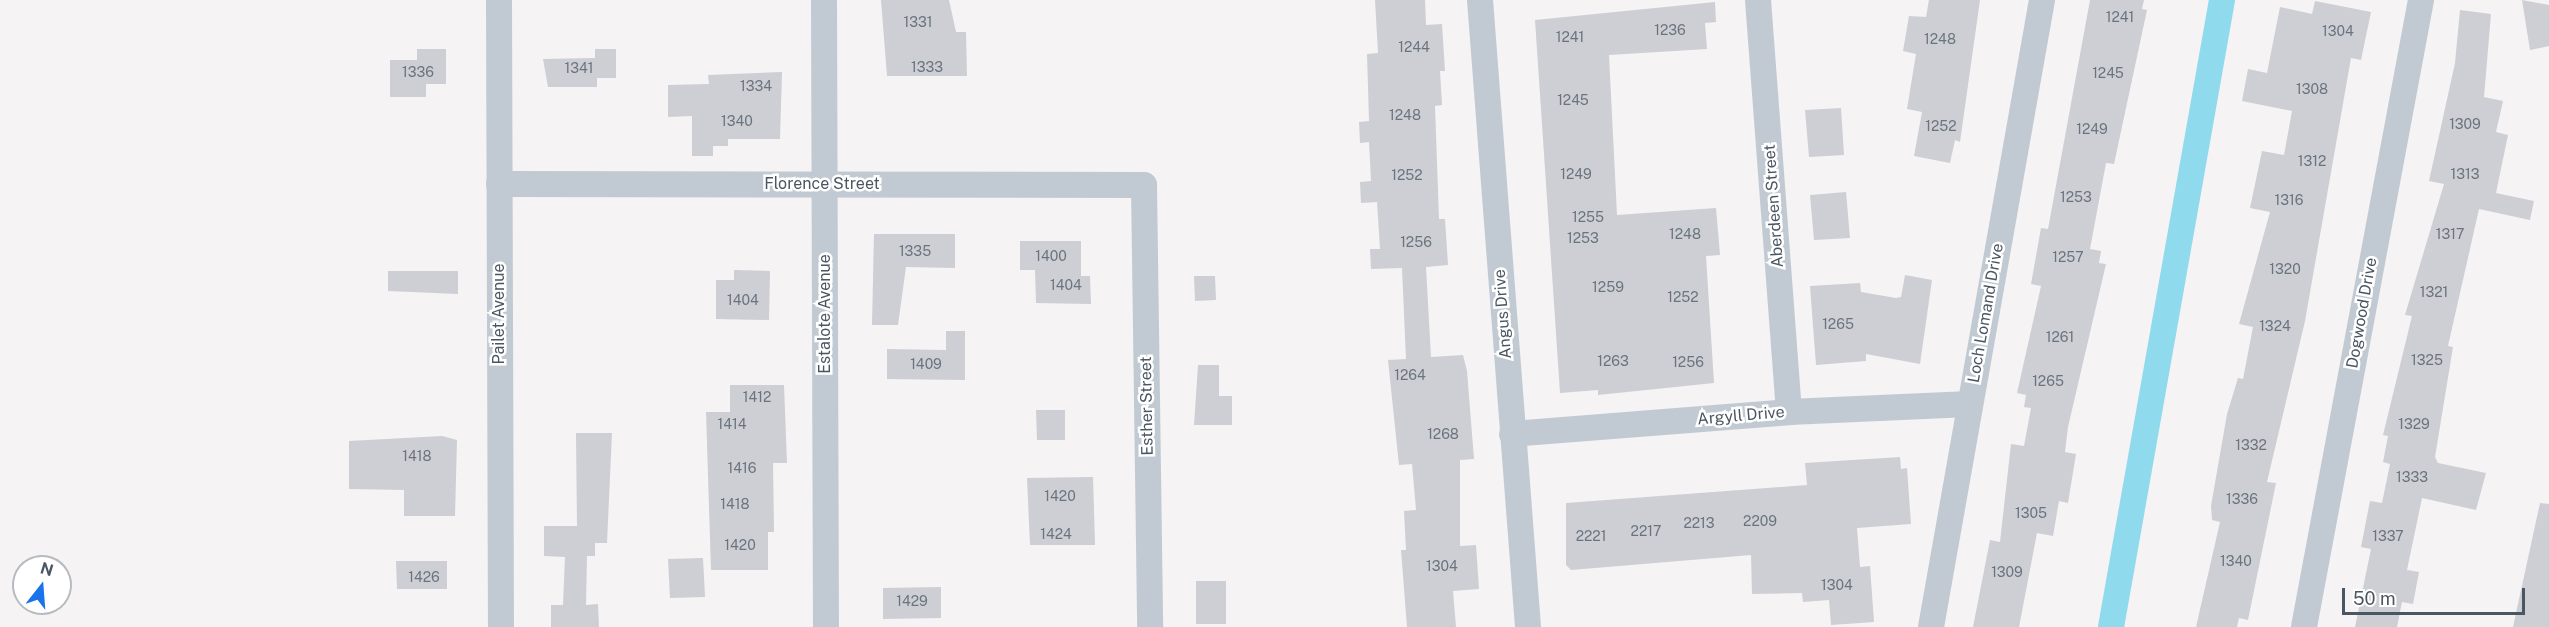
<!DOCTYPE html>
<html>
<head>
<meta charset="utf-8">
<style>
	body { margin:0 }
	#map { position:relative; width:2549px; height:627px; overflow:hidden; background:#f5f3f3; font-family:"Public Sans",sans-serif }
	div>[style] { position:absolute }
	[style*='--x'] { left:calc(var(--x)*1px); top:calc(var(--y)*1px); width:calc(var(--w)*1px); rotate:calc(var(--a)*1deg) }
	.canal>* { height:26px; margin:-13px; padding:0 13px; transform-origin:13px; border-radius:13px; background:#90daee }
	.building>* { inset:0; background:#cdcfd5 }
	.minor>* { height:26px; margin:-13px; padding:0 13px; transform-origin:13px; border-radius:13px; background:#c1cad2 }
	span { translate:-50% -50%; white-space:nowrap; text-align:center; line-height:1.15; -webkit-text-stroke:5px #fff; paint-order:stroke }
	.number-label { font-size:14px; color:#6b747e }
	.number-label span { -webkit-text-stroke-width:0 }
	.street-label { font-size:16px; color:#4a5661 }
	.north { position:absolute; left:12px; top:555px; width:60px; height:60px; box-sizing:border-box; background:#fff; border:2px solid #b7bbc0; border-radius:50%; rotate:17deg; font-size:16px; font-weight:700; line-height:24px; text-align:center; color:#4a5661 }
	.north::after { content:''; display:block; margin:auto; width:21px; height:27px; background:#1a73e8; clip-path:polygon(50% 0,100% 100%,50% 72%,0 100%) }
	.scale { position:absolute; left:2342px; top:588px; width:183px; height:27px; box-sizing:border-box; border:3px solid #4a5661; border-top:0; padding-left:8px; font-size:18px; line-height:21px; white-space:nowrap; color:#4a5661; -webkit-text-stroke:4px #fff; paint-order:stroke }
</style>
</head>
<body>
<div id="map">
	<div class="canal">
		<div style="--x:2111;--y:627;--w:637;--a:-79.96"></div>
	</div>
	<div class="building">
		<div style="clip-path:polygon(881px 0,949px 0,956px 32px,966px 32px,967px 76px,887px 76px)"></div>
		<div style="clip-path:polygon(1375px 0,1425px 0,1426px 25px,1442px 24px,1445px 71px,1440px 71px,1442px 105px,1435px 106px,1439px 219px,1445px 219px,1448px 265px,1426px 267px,1431px 357px,1463px 355px,1467px 371px,1474px 459px,1460px 460px,1460px 546px,1476px 545px,1479px 589px,1453px 591px,1456px 627px,1407px 627px,1401px 550px,1406px 550px,1404px 511px,1416px 510px,1412px 464px,1399px 465px,1388px 360px,1406px 359px,1402px 268px,1371px 269px,1370px 249px,1380px 249px,1377px 202px,1361px 203px,1360px 182px,1371px 181px,1369px 142px,1360px 143px,1359px 122px,1369px 121px,1367px 54px,1378px 53px)"></div>
		<div style="clip-path:polygon(1929px 0,1980px 0,1960px 142px,1955px 140px,1950px 163px,1914px 156px,1922px 112px,1907px 109px,1916px 54px,1903px 51px,1909px 16px,1926px 17px)"></div>
		<div style="clip-path:polygon(2090px 0,2144px 0,2142px 9px,2147px 10px,2114px 164px,2106px 163px,2090px 249px,2101px 251px,2099px 263px,2106px 264px,2068px 427px,2065px 452px,2076px 454px,2068px 503px,2059px 501px,2053px 536px,2037px 533px,2019px 627px,1973px 627px,1990px 540px,2000px 542px,2011px 444px,2024px 446px,2031px 408px,2024px 407px,2026px 395px,2017px 393px,2041px 286px,2031px 284px,2041px 228px,2048px 229px)"></div>
		<div style="clip-path:polygon(2522px 0,2549px 5px,2549px 46px,2530px 50px)"></div>
		<div style="clip-path:polygon(2315px 1px,2371px 12px,2361px 60px,2351px 58px,2305px 321px,2267px 482px,2276px 483px,2248px 620px,2239px 618px,2237px 627px,2196px 627px,2220px 522px,2212px 520px,2211px 506px,2227px 414px,2238px 378px,2243px 379px,2253px 327px,2239px 324px,2270px 212px,2250px 208px,2262px 151px,2284px 155px,2292px 111px,2242px 101px,2248px 69px,2267px 73px,2280px 7px,2312px 14px)"></div>
		<div style="clip-path:polygon(1715px 2px,1716px 22px,1705px 23px,1707px 49px,1609px 55px,1617px 215px,1716px 208px,1720px 255px,1706px 256px,1714px 383px,1598px 395px,1598px 390px,1560px 393px,1535px 20px)"></div>
		<div style="clip-path:polygon(2460px 10px,2491px 14px,2484px 97px,2503px 101px,2496px 132px,2508px 135px,2496px 193px,2534px 201px,2530px 220px,2479px 209px,2448px 346px,2453px 347px,2435px 457px,2438px 463px,2486px 473px,2476px 510px,2422px 498px,2407px 570px,2419px 572px,2413px 604px,2402px 602px,2397px 627px,2355px 627px,2371px 549px,2361px 547px,2370px 501px,2382px 503px,2390px 464px,2383px 462px,2388px 436px,2383px 435px,2412px 316px,2405px 315px,2444px 184px,2429px 181px,2455px 63px)"></div>
		<div style="clip-path:polygon(417px 49px,446px 49px,446px 84px,426px 84px,426px 97px,390px 97px,390px 60px,417px 60px)"></div>
		<div style="clip-path:polygon(595px 49px,616px 49px,616px 78px,597px 78px,597px 87px,548px 87px,543px 59px,595px 58px)"></div>
		<div style="clip-path:polygon(782px 72px,780px 139px,728px 139px,728px 146px,713px 146px,713px 156px,692px 156px,692px 116px,668px 117px,668px 85px,709px 84px,708px 75px)"></div>
		<div style="clip-path:polygon(1841px 108px,1844px 155px,1809px 157px,1805px 110px)"></div>
		<div style="clip-path:polygon(1846px 192px,1850px 238px,1814px 240px,1810px 195px)"></div>
		<div style="clip-path:polygon(874px 234px,955px 234px,955px 268px,906px 267px,898px 325px,872px 325px)"></div>
		<div style="clip-path:polygon(1020px 241px,1081px 241px,1081px 276px,1090px 276px,1091px 304px,1036px 303px,1035px 270px,1020px 270px)"></div>
		<div style="clip-path:polygon(734px 270px,770px 271px,769px 320px,716px 319px,716px 280px,734px 280px)"></div>
		<div style="clip-path:polygon(388px 271px,458px 271px,458px 294px,388px 291px)"></div>
		<div style="clip-path:polygon(1905px 275px,1932px 280px,1920px 364px,1866px 354px,1866px 361px,1816px 365px,1810px 286px,1860px 283px,1861px 292px,1896px 298px,1901px 297px)"></div>
		<div style="clip-path:polygon(1194px 276px,1215px 276px,1216px 300px,1195px 301px)"></div>
		<div style="clip-path:polygon(946px 331px,965px 331px,965px 380px,887px 379px,887px 349px,946px 350px)"></div>
		<div style="clip-path:polygon(1198px 365px,1219px 365px,1219px 396px,1232px 396px,1232px 425px,1194px 425px)"></div>
		<div style="clip-path:polygon(730px 385px,784px 385px,787px 463px,773px 463px,774px 532px,768px 532px,768px 570px,711px 570px,706px 412px,730px 412px)"></div>
		<div style="clip-path:polygon(1036px 410px,1065px 410px,1065px 440px,1037px 440px)"></div>
		<div style="clip-path:polygon(576px 433px,612px 433px,607px 543px,595px 543px,595px 556px,587px 556px,586px 605px,598px 604px,599px 627px,551px 627px,551px 605px,563px 605px,565px 557px,544px 556px,544px 526px,577px 526px)"></div>
		<div style="clip-path:polygon(442px 436px,457px 440px,455px 516px,404px 516px,404px 490px,349px 489px,349px 441px)"></div>
		<div style="clip-path:polygon(1900px 457px,1901px 469px,1907px 468px,1911px 524px,1857px 528px,1860px 567px,1870px 566px,1874px 622px,1831px 625px,1829px 600px,1803px 602px,1802px 593px,1752px 594px,1751px 555px,1571px 570px,1566px 565px,1566px 503px,1807px 485px,1805px 463px)"></div>
		<div style="clip-path:polygon(1093px 477px,1095px 545px,1030px 545px,1027px 478px)"></div>
		<div style="clip-path:polygon(2540px 503px,2549px 504px,2549px 627px,2513px 627px)"></div>
		<div style="clip-path:polygon(703px 558px,705px 597px,670px 598px,668px 559px)"></div>
		<div style="clip-path:polygon(396px 561px,447px 561px,447px 589px,397px 589px)"></div>
		<div style="clip-path:polygon(1196px 581px,1226px 581px,1226px 624px,1196px 624px)"></div>
		<div style="clip-path:polygon(941px 587px,941px 618px,883px 619px,883px 588px)"></div>
	</div>
	<div class="minor">
		<div style="--x:499;--y:0;--w:627;--a:89.82"></div>
		<div style="--x:824;--y:0;--w:627;--a:89.82"></div>
		<div style="--x:1480;--y:0;--w:629;--a:85.62"></div>
		<div style="--x:1758;--y:0;--w:413;--a:85.7"></div>
		<div style="--x:499;--y:184;--w:645;--a:0.09"></div>
		<div style="--x:1144;--y:185;--w:442;--a:89.2"></div>
		<div style="--x:1512;--y:434;--w:278;--a:-4.5"></div>
		<div style="--x:1789;--y:412;--w:181;--a:-2.5"></div>
		<div style="--x:1931;--y:627;--w:637;--a:-79.96"></div>
		<div style="--x:2304;--y:627;--w:638;--a:-79.43"></div>
	</div>
	<div class="number-label">
		<span style="left:2120px;top:17px">1241</span>
		<span style="left:918px;top:22px">1331</span>
		<span style="left:1670px;top:30px">1236</span>
		<span style="left:2338px;top:31px">1304</span>
		<span style="left:1570px;top:37px">1241</span>
		<span style="left:1940px;top:39px">1248</span>
		<span style="left:1414px;top:47px">1244</span>
		<span style="left:927px;top:67px">1333</span>
		<span style="left:579px;top:68px">1341</span>
		<span style="left:418px;top:72px">1336</span>
		<span style="left:2108px;top:73px">1245</span>
		<span style="left:756px;top:86px">1334</span>
		<span style="left:2312px;top:89px">1308</span>
		<span style="left:1573px;top:100px">1245</span>
		<span style="left:1405px;top:115px">1248</span>
		<span style="left:737px;top:121px">1340</span>
		<span style="left:2465px;top:124px">1309</span>
		<span style="left:1941px;top:126px">1252</span>
		<span style="left:2092px;top:129px">1249</span>
		<span style="left:2312px;top:161px">1312</span>
		<span style="left:1576px;top:174px">1249</span>
		<span style="left:2465px;top:174px">1313</span>
		<span style="left:1407px;top:175px">1252</span>
		<span style="left:2076px;top:197px">1253</span>
		<span style="left:2289px;top:200px">1316</span>
		<span style="left:1588px;top:217px">1255</span>
		<span style="left:1685px;top:234px">1248</span>
		<span style="left:2450px;top:234px">1317</span>
		<span style="left:1583px;top:238px">1253</span>
		<span style="left:1416px;top:242px">1256</span>
		<span style="left:915px;top:251px">1335</span>
		<span style="left:1051px;top:256px">1400</span>
		<span style="left:2068px;top:257px">1257</span>
		<span style="left:2285px;top:269px">1320</span>
		<span style="left:1066px;top:285px">1404</span>
		<span style="left:1608px;top:287px">1259</span>
		<span style="left:2434px;top:292px">1321</span>
		<span style="left:1683px;top:297px">1252</span>
		<span style="left:743px;top:300px">1404</span>
		<span style="left:1838px;top:324px">1265</span>
		<span style="left:2275px;top:326px">1324</span>
		<span style="left:2060px;top:337px">1261</span>
		<span style="left:2427px;top:360px">1325</span>
		<span style="left:1613px;top:361px">1263</span>
		<span style="left:1688px;top:362px">1256</span>
		<span style="left:926px;top:364px">1409</span>
		<span style="left:1410px;top:375px">1264</span>
		<span style="left:2048px;top:381px">1265</span>
		<span style="left:757px;top:397px">1412</span>
		<span style="left:732px;top:424px">1414</span>
		<span style="left:2414px;top:424px">1329</span>
		<span style="left:1443px;top:434px">1268</span>
		<span style="left:2251px;top:445px">1332</span>
		<span style="left:417px;top:456px">1418</span>
		<span style="left:742px;top:468px">1416</span>
		<span style="left:2412px;top:477px">1333</span>
		<span style="left:1060px;top:496px">1420</span>
		<span style="left:2242px;top:499px">1336</span>
		<span style="left:735px;top:504px">1418</span>
		<span style="left:2031px;top:513px">1305</span>
		<span style="left:1760px;top:521px">2209</span>
		<span style="left:1699px;top:523px">2213</span>
		<span style="left:1646px;top:531px">2217</span>
		<span style="left:1056px;top:534px">1424</span>
		<span style="left:1591px;top:536px">2221</span>
		<span style="left:2388px;top:536px">1337</span>
		<span style="left:740px;top:545px">1420</span>
		<span style="left:2236px;top:561px">1340</span>
		<span style="left:1442px;top:566px">1304</span>
		<span style="left:2007px;top:572px">1309</span>
		<span style="left:424px;top:577px">1426</span>
		<span style="left:1837px;top:585px">1304</span>
		<span style="left:912px;top:601px">1429</span>
	</div>
	<div class="street-label">
		<span style="left:822px;top:184px">Florence Street</span>
		<span style="left:1774px;top:206px;rotate:-94deg">Aberdeen Street</span>
		<span style="left:1986px;top:313px;rotate:-80deg">Loch Lomand Drive</span>
		<span style="left:2362px;top:313px;rotate:-80deg">Dogwood Drive</span>
		<span style="left:499px;top:314px;rotate:-90deg">Pailet Avenue</span>
		<span style="left:825px;top:314px;rotate:-90deg">Estalote Avenue</span>
		<span style="left:1503px;top:314px;rotate:-94deg">Angus Drive</span>
		<span style="left:1147px;top:406px;rotate:-91deg">Esther Street</span>
		<span style="left:1741px;top:416px;rotate:-5deg">Argyll Drive</span>
	</div>
	<div class="north">N</div>
	<div class="scale">50 m</div>
</div>
</body>
</html>
